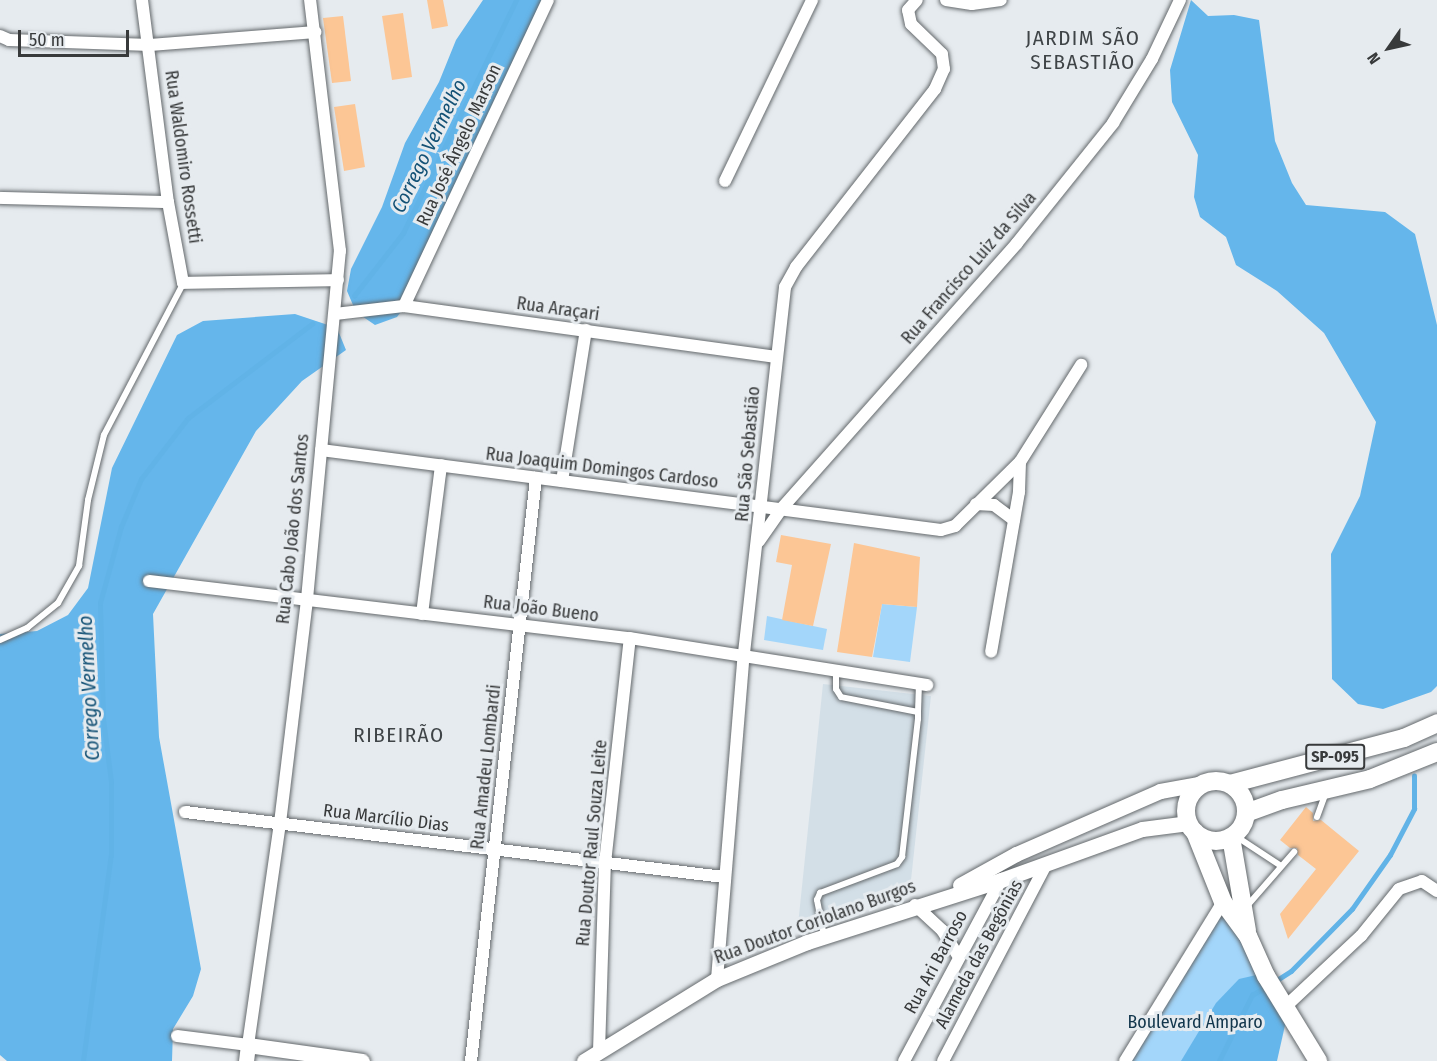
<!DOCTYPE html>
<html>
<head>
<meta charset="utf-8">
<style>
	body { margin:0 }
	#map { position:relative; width:1437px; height:1061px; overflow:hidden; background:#e6ebef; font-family:"Fira Sans Condensed",sans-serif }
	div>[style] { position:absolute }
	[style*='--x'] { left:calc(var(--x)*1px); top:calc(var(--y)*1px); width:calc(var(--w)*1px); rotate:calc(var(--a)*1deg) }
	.built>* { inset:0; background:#d3dfe7 }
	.green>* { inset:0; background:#a3d6fa }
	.forest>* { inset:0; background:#65b6eb }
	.stream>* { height:4.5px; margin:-2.25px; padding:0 2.25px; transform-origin:2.25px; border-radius:2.25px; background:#61b3e7 }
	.building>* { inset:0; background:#fcc695 }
	.roads { filter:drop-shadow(0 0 2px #64696c) drop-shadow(0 0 2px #64696c) }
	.service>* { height:6px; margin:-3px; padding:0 3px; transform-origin:3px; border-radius:3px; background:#fff }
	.minor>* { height:12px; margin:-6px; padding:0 6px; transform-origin:6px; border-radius:6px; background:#fff }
	.tertiary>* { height:15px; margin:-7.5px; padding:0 7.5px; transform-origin:7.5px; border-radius:7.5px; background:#fff }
	.primary>* { height:18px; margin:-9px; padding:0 9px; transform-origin:9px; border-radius:9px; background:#fff }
	.primary>.ring { margin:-9px; padding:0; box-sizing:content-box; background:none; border:18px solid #fff; border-radius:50% }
	span { translate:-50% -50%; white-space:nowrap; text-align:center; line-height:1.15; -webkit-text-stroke:6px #e6ebef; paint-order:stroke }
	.shield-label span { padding:2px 4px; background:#e6ebef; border:2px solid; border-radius:4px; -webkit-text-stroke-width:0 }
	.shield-label { font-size:16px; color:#383a3b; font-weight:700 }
	.street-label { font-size:18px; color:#383a3b }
	.park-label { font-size:18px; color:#12364c }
	.water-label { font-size:20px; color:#135175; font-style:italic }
	.quarter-label { font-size:21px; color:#3f4447; letter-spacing:1.5px }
	.north { position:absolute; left:1359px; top:18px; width:60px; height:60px; -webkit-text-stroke:4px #e6ebef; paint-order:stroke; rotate:236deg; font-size:16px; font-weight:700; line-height:24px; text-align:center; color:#383a3b }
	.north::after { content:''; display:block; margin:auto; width:21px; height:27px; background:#383a3b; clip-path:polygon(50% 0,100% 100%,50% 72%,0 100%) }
	.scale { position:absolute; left:18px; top:30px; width:111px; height:27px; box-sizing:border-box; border:3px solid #383a3b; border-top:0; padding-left:8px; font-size:18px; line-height:21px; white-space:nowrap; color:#383a3b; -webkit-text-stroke:4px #e6ebef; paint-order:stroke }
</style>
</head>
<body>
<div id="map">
	<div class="built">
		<div style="clip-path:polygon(823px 684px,931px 696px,911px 880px,798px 925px)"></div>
	</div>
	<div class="green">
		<div style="clip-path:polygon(882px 604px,917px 607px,910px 662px,873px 657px)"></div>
		<div style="clip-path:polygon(767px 616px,827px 629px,823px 650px,764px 640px)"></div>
		<div style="clip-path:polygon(1223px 903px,1265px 977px,1217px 1061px,1126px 1061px)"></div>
	</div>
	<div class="forest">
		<div style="clip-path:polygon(483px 0,545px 0,411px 299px,397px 317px,375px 325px,356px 312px,347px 291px,351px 269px,382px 207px,405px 143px,439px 82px,456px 40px)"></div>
		<div style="clip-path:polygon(1191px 0,1208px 16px,1234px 15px,1259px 20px,1275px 141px,1292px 183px,1306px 205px,1385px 212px,1415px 234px,1437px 325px,1437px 686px,1431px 692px,1383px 709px,1358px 704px,1332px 679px,1331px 554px,1360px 496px,1376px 422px,1324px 333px,1277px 291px,1236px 265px,1226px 237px,1200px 217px,1194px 197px,1198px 155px,1172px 102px,1170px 70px)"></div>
		<div style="clip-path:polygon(295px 314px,337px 328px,346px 350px,302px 381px,256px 431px,153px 614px,159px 737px,201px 969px,193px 996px,173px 1029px,172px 1061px,7px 1061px,0 1055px,0 634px,37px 631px,68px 615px,88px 588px,112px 468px,177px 335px,203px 321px)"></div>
		<div style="clip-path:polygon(1265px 973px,1288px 1012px,1277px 1061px,1181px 1061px,1216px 1003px,1239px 979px)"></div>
	</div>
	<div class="stream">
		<div style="--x:354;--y:296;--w:80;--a:-52.1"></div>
		<div style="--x:403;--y:233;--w:259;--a:-64.1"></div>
		<div style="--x:1274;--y:982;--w:20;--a:-33"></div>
		<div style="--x:1291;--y:971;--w:87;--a:-45.5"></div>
		<div style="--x:1352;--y:909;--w:66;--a:-54.9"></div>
		<div style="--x:1390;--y:855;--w:52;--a:-62.4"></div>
		<div style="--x:1414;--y:809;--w:33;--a:-90"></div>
		<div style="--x:83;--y:1061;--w:208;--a:-82.3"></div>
		<div style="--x:111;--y:855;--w:73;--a:-90"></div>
		<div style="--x:111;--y:782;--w:64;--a:-97.2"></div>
		<div style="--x:103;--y:719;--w:116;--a:-91.5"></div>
		<div style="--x:100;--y:603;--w:79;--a:-74.6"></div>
		<div style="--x:121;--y:527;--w:52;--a:-67.4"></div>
		<div style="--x:141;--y:479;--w:77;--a:-52.4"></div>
		<div style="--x:188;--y:418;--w:156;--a:-37.2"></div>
		<div style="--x:1219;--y:1061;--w:74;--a:-63.4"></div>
		<div style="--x:1252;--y:995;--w:16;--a:-30"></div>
	</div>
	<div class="building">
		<div style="clip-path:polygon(427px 0,443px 0,448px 26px,432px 29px)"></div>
		<div style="clip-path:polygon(403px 13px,412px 77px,392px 80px,382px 16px)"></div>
		<div style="clip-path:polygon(343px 16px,351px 81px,332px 83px,323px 18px)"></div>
		<div style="clip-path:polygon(355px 104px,365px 167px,344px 171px,334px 107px)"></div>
		<div style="clip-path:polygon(781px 535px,831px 544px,813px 626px,782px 620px,792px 565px,776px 562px)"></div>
		<div style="clip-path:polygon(854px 543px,920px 557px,917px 607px,882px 604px,872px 657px,837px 652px)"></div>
		<div style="clip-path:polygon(1306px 807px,1313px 813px,1313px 821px,1321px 820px,1359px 851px,1288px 939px,1280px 914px,1316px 869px,1298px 855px,1297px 848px,1290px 848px,1280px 840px)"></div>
	</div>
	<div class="roads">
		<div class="service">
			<div style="--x:0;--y:640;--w:30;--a:-24"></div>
			<div style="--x:27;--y:628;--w:40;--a:-39"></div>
			<div style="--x:58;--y:603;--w:43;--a:-60.4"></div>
			<div style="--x:79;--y:566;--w:67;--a:-82.2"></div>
			<div style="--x:88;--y:500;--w:67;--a:-76.2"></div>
			<div style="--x:104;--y:435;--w:170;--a:-62.4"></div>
			<div style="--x:918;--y:712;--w:28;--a:-88"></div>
			<div style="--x:1317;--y:817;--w:27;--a:-70"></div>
			<div style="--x:1234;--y:835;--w:56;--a:33.4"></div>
			<div style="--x:1247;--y:906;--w:72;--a:-49"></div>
			<div style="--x:824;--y:936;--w:37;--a:-101"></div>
			<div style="--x:817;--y:900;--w:8;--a:-67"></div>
			<div style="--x:820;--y:893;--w:82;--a:-20.6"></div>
			<div style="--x:897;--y:864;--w:9;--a:-54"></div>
			<div style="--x:902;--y:857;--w:139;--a:-83.4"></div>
			<div style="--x:918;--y:719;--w:7;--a:-90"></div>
			<div style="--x:918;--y:712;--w:78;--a:-169"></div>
			<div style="--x:841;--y:697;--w:9;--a:-122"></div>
			<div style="--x:836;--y:689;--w:18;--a:-90"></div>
		</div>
		<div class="minor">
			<div style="--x:142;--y:0;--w:204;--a:82.7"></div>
			<div style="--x:168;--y:202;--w:82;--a:79.5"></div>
			<div style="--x:183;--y:283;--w:155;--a:-1.1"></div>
			<div style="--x:946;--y:0;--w:26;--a:9"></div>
			<div style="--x:972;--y:4;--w:29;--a:-8"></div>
			<div style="--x:0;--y:36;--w:10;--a:24"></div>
			<div style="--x:9;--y:40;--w:141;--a:2"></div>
			<div style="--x:150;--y:45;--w:166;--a:-4.5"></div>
			<div style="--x:725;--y:181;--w:201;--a:-64.3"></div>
			<div style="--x:0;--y:198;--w:168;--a:1.4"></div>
			<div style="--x:404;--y:306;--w:338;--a:-64.8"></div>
			<div style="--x:335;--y:314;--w:69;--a:-6.6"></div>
			<div style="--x:404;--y:306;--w:374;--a:7.8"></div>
			<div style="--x:321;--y:450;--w:625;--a:7.35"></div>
			<div style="--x:941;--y:530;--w:15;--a:-16"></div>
			<div style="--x:955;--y:526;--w:91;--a:-44.6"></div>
			<div style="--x:1020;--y:462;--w:30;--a:92"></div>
			<div style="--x:1019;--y:492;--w:162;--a:99.9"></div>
			<div style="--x:1020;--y:462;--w:115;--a:-57.8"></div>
			<div style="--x:562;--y:481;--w:153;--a:-81"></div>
			<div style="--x:976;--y:504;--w:18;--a:3"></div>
			<div style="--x:994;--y:505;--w:25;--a:37"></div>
			<div style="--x:759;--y:541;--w:40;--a:-55.1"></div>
			<div style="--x:782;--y:508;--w:354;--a:-48.4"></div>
			<div style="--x:1017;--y:243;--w:154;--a:-51.3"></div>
			<div style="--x:1113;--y:123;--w:75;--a:-58.6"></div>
			<div style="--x:1152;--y:59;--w:65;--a:-64.6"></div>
			<div style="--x:149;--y:581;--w:484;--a:6.8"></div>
			<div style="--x:630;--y:638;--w:301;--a:9"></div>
			<div style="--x:422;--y:614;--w:150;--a:-82.7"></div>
			<div style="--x:185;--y:812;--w:543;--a:6.88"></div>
			<div style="--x:915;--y:905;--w:37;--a:43"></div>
			<div style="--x:942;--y:930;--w:32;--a:58"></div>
			<div style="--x:717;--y:979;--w:327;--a:-85.3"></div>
			<div style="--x:744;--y:653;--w:368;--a:-83.6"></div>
			<div style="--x:785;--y:287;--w:23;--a:-61"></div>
			<div style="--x:796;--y:267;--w:226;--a:-52"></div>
			<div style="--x:935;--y:89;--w:22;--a:-66"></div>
			<div style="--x:944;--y:69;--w:15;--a:-98"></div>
			<div style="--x:942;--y:54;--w:43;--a:-135.9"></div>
			<div style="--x:911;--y:24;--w:14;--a:-102"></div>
			<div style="--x:908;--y:10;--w:13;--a:-48"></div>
			<div style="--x:1285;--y:1007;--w:104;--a:-43.1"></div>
			<div style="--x:1361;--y:936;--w:60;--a:-51"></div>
			<div style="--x:1399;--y:889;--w:24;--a:-19"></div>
			<div style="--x:1422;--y:881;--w:18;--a:34"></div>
			<div style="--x:177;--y:1036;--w:72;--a:7.2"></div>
			<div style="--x:248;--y:1045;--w:224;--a:-81.8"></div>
			<div style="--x:280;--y:823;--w:226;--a:-83.1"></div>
			<div style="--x:307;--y:599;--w:350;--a:-84.6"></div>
			<div style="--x:340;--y:251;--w:253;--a:-96.8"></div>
			<div style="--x:599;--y:1051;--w:188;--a:-88.2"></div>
			<div style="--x:605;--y:863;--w:226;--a:-83.7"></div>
			<div style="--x:471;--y:1061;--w:587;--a:-83.64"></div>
			<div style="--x:904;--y:1061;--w:205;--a:-61.8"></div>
			<div style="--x:943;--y:1061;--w:221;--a:-62.3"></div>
			<div style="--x:1125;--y:1061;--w:187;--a:-58.4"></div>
		</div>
		<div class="tertiary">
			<div style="--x:960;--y:885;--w:64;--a:-29"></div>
			<div style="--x:1016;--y:854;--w:157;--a:-23.6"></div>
			<div style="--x:1160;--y:791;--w:45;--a:-10.3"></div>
			<div style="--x:246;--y:1061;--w:16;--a:-83"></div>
			<div style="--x:248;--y:1045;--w:115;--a:8"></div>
			<div style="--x:584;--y:1061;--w:156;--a:-31.7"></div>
			<div style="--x:717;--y:979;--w:97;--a:-22.3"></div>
			<div style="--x:807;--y:942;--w:204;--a:-17.7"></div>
			<div style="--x:1001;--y:880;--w:150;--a:-19.9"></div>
			<div style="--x:1142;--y:829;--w:47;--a:-7.3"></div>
		</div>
		<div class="primary">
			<div class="ring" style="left:1186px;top:781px;width:42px;height:42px"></div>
			<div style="--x:1230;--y:784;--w:180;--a:-14.8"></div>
			<div style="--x:1404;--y:738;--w:36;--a:-24"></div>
			<div style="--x:1246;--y:813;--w:38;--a:-20"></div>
			<div style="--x:1282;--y:800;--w:90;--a:-13.4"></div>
			<div style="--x:1370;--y:779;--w:72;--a:-21.9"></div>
			<div style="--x:1195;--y:832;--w:75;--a:68.2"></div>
			<div style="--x:1223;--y:902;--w:42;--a:53.7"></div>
			<div style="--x:1248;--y:936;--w:44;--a:65.8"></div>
			<div style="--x:1266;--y:976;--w:100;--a:58.5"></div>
			<div style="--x:1231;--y:837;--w:95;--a:80.3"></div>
		</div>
	</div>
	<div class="shield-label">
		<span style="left:1335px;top:757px">SP-095</span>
	</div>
	<div class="street-label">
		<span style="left:459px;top:145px;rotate:-65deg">Rua José Ângelo Marson</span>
		<span style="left:183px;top:157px;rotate:82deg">Rua Waldomiro Rossetti</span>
		<span style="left:969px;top:268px;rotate:-49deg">Rua Francisco Luiz da Silva</span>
		<span style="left:558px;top:309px;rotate:8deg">Rua Araçari</span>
		<span style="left:748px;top:454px;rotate:-85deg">Rua São Sebastião</span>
		<span style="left:602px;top:468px;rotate:7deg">Rua Joaquim Domingos Cardoso</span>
		<span style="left:293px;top:529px;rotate:-84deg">Rua Cabo João dos Santos</span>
		<span style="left:541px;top:609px;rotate:7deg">Rua João Bueno</span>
		<span style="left:486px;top:767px;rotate:-84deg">Rua Amadeu Lombardi</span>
		<span style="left:386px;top:818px;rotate:7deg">Rua Marcílio Dias</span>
		<span style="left:592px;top:843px;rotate:-85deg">Rua Doutor Raul Souza Leite</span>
		<span style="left:815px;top:922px;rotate:-20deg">Rua Doutor Coriolano Burgos</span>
		<span style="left:979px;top:954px;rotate:-62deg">Alameda das Begônias</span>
		<span style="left:936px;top:962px;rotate:-62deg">Rua Ari Barroso</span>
	</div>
	<div class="park-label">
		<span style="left:1195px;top:1022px">Boulevard Amparo</span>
	</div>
	<div class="water-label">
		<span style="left:429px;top:146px;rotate:-64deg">Corrego Vermelho</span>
		<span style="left:89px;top:688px;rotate:-93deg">Corrego Vermelho</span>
	</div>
	<div class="quarter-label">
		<span style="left:1083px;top:50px">JARDIM SÃO<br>SEBASTIÃO</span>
		<span style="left:399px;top:735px">RIBEIRÃO</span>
	</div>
	<div class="north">N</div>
	<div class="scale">50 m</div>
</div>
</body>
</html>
